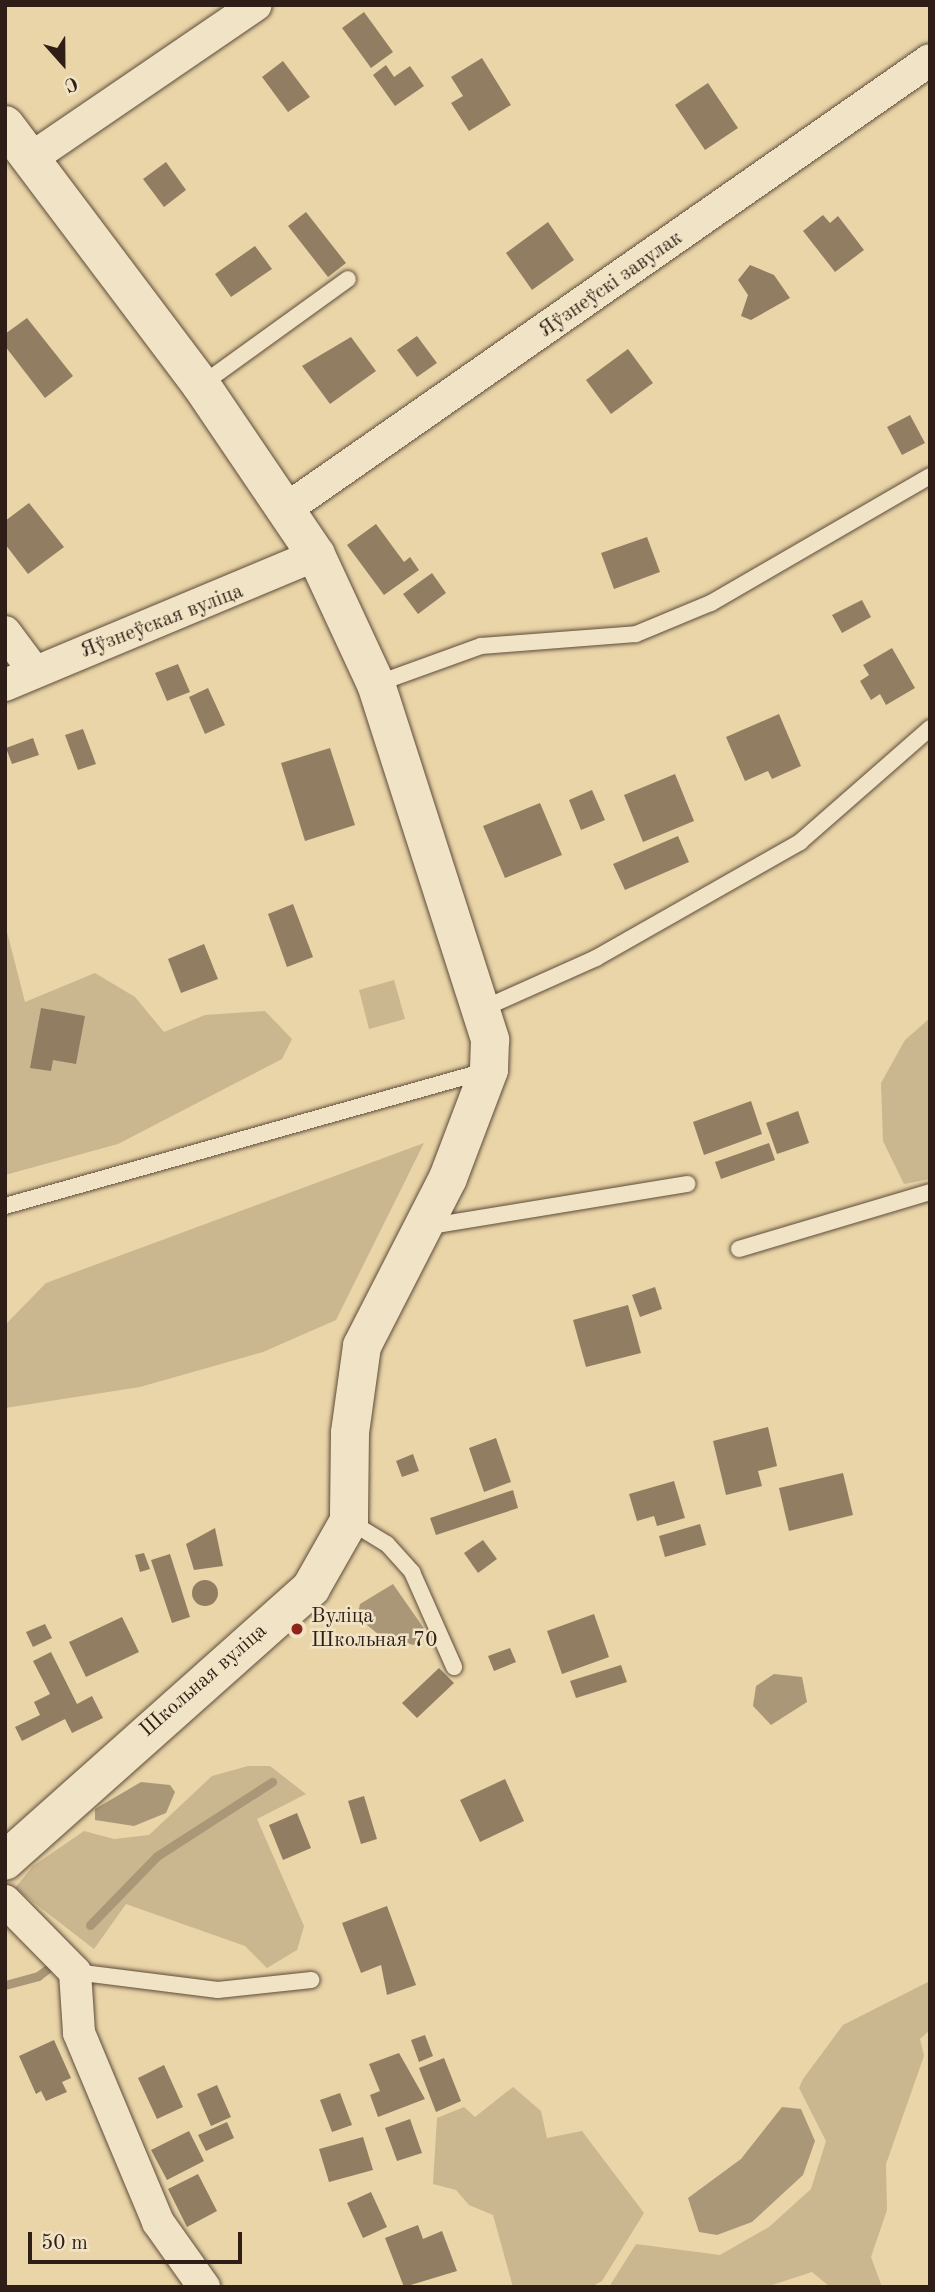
<!DOCTYPE html>
<html>
<head>
<meta charset="utf-8">
<style>
	body { margin:0 }
	#map { position:relative; width:935px; height:2292px; overflow:hidden; background:#ead5a8; font-family:"Old Standard TT",serif }
	div>[style] { position:absolute }
	[style*='--x'] { left:calc(var(--x)*1px); top:calc(var(--y)*1px); width:calc(var(--w)*1px); rotate:calc(var(--a)*1deg) }
	.green>* { inset:0; background:#cab68f }
	.water>* { inset:0; background:#aa9777 }
	.stream>* { height:9px; margin:-4.5px; padding:0 4.5px; transform-origin:4.5px; border-radius:4.5px; background:#aa9777 }
	.building>* { inset:0; background:#907d62 }
	.round { border-radius:50% }
	.roads { filter:drop-shadow(0 0 2px #5e4c3b) drop-shadow(0 0 2px #5e4c3b) }
	.lane>* { height:16px; margin:-8px; padding:0 8px; transform-origin:8px; border-radius:8px; background:#f1e4c6 }
	.street>* { height:32px; margin:-16px; padding:0 16px; transform-origin:16px; border-radius:16px; background:#f1e4c6 }
	.secondary>* { height:38px; margin:-19px; padding:0 19px; transform-origin:19px; border-radius:19px; background:#f1e4c6 }
	.dots>* { width:19px; height:19px; translate:-50% -50%; box-sizing:border-box; border:4px solid #f1e4c6; border-radius:50% }
	span { translate:-50% -50%; white-space:nowrap; text-align:center; line-height:1.15; -webkit-text-stroke:5px #f1e4c6; paint-order:stroke }
	.street-label { font-size:21px; color:#2f1e17 }
	.poi-label { font-size:21px; color:#2f1e17 }
	.left { translate:0 -50%; text-align:left }
	.frame { position:absolute; inset:0; border:7px solid #2f1e17; pointer-events:none }
	.north { position:absolute; left:28px; top:28px; width:70px; height:70px; -webkit-text-stroke:5px #f1e4c6; paint-order:stroke; rotate:159deg; font-size:19px; font-weight:700; line-height:28px; text-align:center; color:#2f1e17 }
	.north::after { content:''; display:block; margin:auto; width:24px; height:32px; background:#2f1e17; clip-path:polygon(50% 0,100% 100%,50% 72%,0 100%) }
	.scale { position:absolute; left:28px; top:2232px; width:214px; height:32px; box-sizing:border-box; border:4px solid #2f1e17; border-top:0; padding-left:9px; font-size:21px; line-height:24px; white-space:nowrap; color:#2f1e17; -webkit-text-stroke:5px #f1e4c6; paint-order:stroke }
</style>
</head>
<body>
<div id="map">
	<div class="green">
		<div style="clip-path:polygon(5px 924px,25px 1002px,95px 973px,135px 997px,164px 1032px,205px 1015px,265px 1011px,292px 1039px,282px 1059px,118px 1144px,5px 1175px)"></div>
		<div style="clip-path:polygon(394px 980px,405px 1019px,369px 1029px,359px 990px)"></div>
		<div style="clip-path:polygon(930px 1018px,930px 1179px,904px 1184px,883px 1141px,881px 1083px,905px 1040px)"></div>
		<div style="clip-path:polygon(424px 1143px,336px 1320px,263px 1352px,140px 1387px,5px 1408px,5px 1325px,46px 1283px)"></div>
		<div style="clip-path:polygon(248px 1766px,270px 1766px,306px 1794px,257px 1819px,304px 1926px,297px 1950px,267px 1968px,245px 1946px,126px 1904px,94px 1949px,15px 1888px,33px 1866px,84px 1831px,114px 1839px,149px 1835px,212px 1776px)"></div>
		<div style="clip-path:polygon(930px 1981px,930px 2030px,920px 2039px,924px 2056px,886px 2164px,887px 2210px,871px 2257px,882px 2287px,830px 2287px,812px 2272px,766px 2287px,609px 2287px,636px 2244px,720px 2255px,769px 2227px,811px 2189px,826px 2141px,799px 2088px,803px 2079px,843px 2025px)"></div>
		<div style="clip-path:polygon(513px 2087px,541px 2111px,547px 2138px,582px 2131px,644px 2213px,602px 2281px,591px 2287px,513px 2287px,493px 2215px,469px 2205px,456px 2190px,433px 2184px,437px 2118px,464px 2107px,475px 2117px)"></div>
	</div>
	<div class="water">
		<div style="clip-path:polygon(393px 1584px,425px 1630px,414px 1645px,383px 1638px,357px 1617px,360px 1604px)"></div>
		<div style="clip-path:polygon(774px 1674px,802px 1677px,807px 1702px,771px 1725px,753px 1706px,756px 1686px)"></div>
		<div style="clip-path:polygon(141px 1782px,170px 1785px,175px 1792px,166px 1813px,134px 1826px,95px 1820px,95px 1809px)"></div>
		<div style="clip-path:polygon(782px 2107px,801px 2109px,815px 2141px,803px 2175px,752px 2222px,717px 2235px,699px 2232px,688px 2198px,741px 2159px)"></div>
	</div>
	<div class="stream">
		<div style="--x:90;--y:1925;--w:96;--a:-45.8"></div>
		<div style="--x:157;--y:1856;--w:137;--a:-32.8"></div>
		<div style="--x:5;--y:1985;--w:34;--a:-15"></div>
		<div style="--x:38;--y:1976;--w:25;--a:-37"></div>
	</div>
	<div class="building">
		<div style="clip-path:polygon(364px 12px,393px 52px,371px 68px,342px 28px)"></div>
		<div style="clip-path:polygon(482px 58px,511px 105px,469px 131px,451px 103px,463px 96px,451px 77px)"></div>
		<div style="clip-path:polygon(283px 61px,310px 97px,288px 112px,262px 77px)"></div>
		<div style="clip-path:polygon(386px 65px,394px 77px,410px 66px,424px 86px,395px 106px,373px 75px)"></div>
		<div style="clip-path:polygon(708px 83px,738px 128px,705px 150px,675px 105px)"></div>
		<div style="clip-path:polygon(166px 162px,186px 190px,164px 207px,143px 179px)"></div>
		<div style="clip-path:polygon(306px 212px,346px 263px,328px 277px,288px 226px)"></div>
		<div style="clip-path:polygon(823px 215px,830px 223px,838px 216px,864px 250px,835px 272px,803px 231px)"></div>
		<div style="clip-path:polygon(548px 222px,574px 260px,532px 290px,506px 253px)"></div>
		<div style="clip-path:polygon(255px 246px,272px 269px,231px 297px,215px 274px)"></div>
		<div style="clip-path:polygon(750px 265px,774px 275px,790px 298px,751px 320px,741px 316px,748px 295px,738px 280px)"></div>
		<div style="clip-path:polygon(27px 318px,73px 376px,45px 398px,5px 346px,5px 334px)"></div>
		<div style="clip-path:polygon(417px 336px,437px 363px,417px 377px,397px 350px)"></div>
		<div style="clip-path:polygon(351px 337px,376px 371px,330px 404px,302px 366px)"></div>
		<div style="clip-path:polygon(628px 349px,653px 383px,611px 414px,586px 380px)"></div>
		<div style="clip-path:polygon(910px 415px,925px 443px,902px 455px,887px 427px)"></div>
		<div style="clip-path:polygon(29px 503px,64px 547px,28px 574px,5px 544px,5px 521px)"></div>
		<div style="clip-path:polygon(376px 524px,404px 562px,410px 557px,419px 570px,384px 595px,347px 545px)"></div>
		<div style="clip-path:polygon(647px 537px,660px 572px,614px 589px,601px 553px)"></div>
		<div style="clip-path:polygon(432px 573px,446px 593px,418px 614px,403px 594px)"></div>
		<div style="clip-path:polygon(862px 600px,871px 617px,842px 633px,832px 615px)"></div>
		<div style="clip-path:polygon(892px 648px,915px 688px,886px 705px,880px 694px,871px 700px,860px 681px,869px 675px,863px 665px)"></div>
		<div style="clip-path:polygon(178px 664px,190px 692px,167px 701px,155px 673px)"></div>
		<div style="clip-path:polygon(208px 688px,225px 725px,205px 734px,189px 697px)"></div>
		<div style="clip-path:polygon(779px 714px,801px 766px,772px 779px,768px 771px,745px 781px,726px 737px)"></div>
		<div style="clip-path:polygon(83px 729px,96px 764px,78px 770px,65px 735px)"></div>
		<div style="clip-path:polygon(33px 738px,39px 755px,12px 764px,6px 748px)"></div>
		<div style="clip-path:polygon(330px 748px,355px 825px,305px 841px,281px 763px)"></div>
		<div style="clip-path:polygon(675px 774px,694px 821px,643px 842px,624px 795px)"></div>
		<div style="clip-path:polygon(592px 790px,605px 820px,581px 830px,569px 800px)"></div>
		<div style="clip-path:polygon(540px 803px,562px 855px,505px 878px,483px 826px)"></div>
		<div style="clip-path:polygon(678px 836px,689px 862px,625px 890px,613px 864px)"></div>
		<div style="clip-path:polygon(293px 904px,313px 957px,287px 967px,268px 914px)"></div>
		<div style="clip-path:polygon(204px 944px,218px 979px,181px 993px,168px 959px)"></div>
		<div style="clip-path:polygon(41px 1008px,85px 1016px,76px 1064px,53px 1060px,51px 1071px,30px 1068px)"></div>
		<div style="clip-path:polygon(751px 1101px,762px 1134px,704px 1155px,693px 1122px)"></div>
		<div style="clip-path:polygon(798px 1111px,809px 1143px,777px 1154px,766px 1123px)"></div>
		<div style="clip-path:polygon(769px 1143px,775px 1160px,721px 1179px,715px 1162px)"></div>
		<div style="clip-path:polygon(655px 1287px,662px 1309px,640px 1317px,632px 1295px)"></div>
		<div style="clip-path:polygon(628px 1305px,641px 1353px,586px 1367px,573px 1320px)"></div>
		<div style="clip-path:polygon(768px 1427px,777px 1466px,758px 1471px,762px 1486px,726px 1495px,713px 1441px)"></div>
		<div style="clip-path:polygon(496px 1438px,511px 1482px,484px 1492px,469px 1448px)"></div>
		<div style="clip-path:polygon(413px 1454px,419px 1471px,402px 1477px,396px 1461px)"></div>
		<div style="clip-path:polygon(843px 1473px,853px 1515px,789px 1531px,779px 1488px)"></div>
		<div style="clip-path:polygon(674px 1481px,685px 1518px,657px 1526px,654px 1516px,637px 1521px,629px 1494px)"></div>
		<div style="clip-path:polygon(513px 1490px,518px 1508px,436px 1535px,430px 1518px)"></div>
		<div style="clip-path:polygon(700px 1524px,706px 1545px,665px 1557px,659px 1536px)"></div>
		<div style="clip-path:polygon(215px 1528px,223px 1566px,194px 1570px,186px 1544px)"></div>
		<div style="clip-path:polygon(483px 1540px,497px 1559px,478px 1573px,464px 1553px)"></div>
		<div style="clip-path:polygon(144px 1553px,150px 1569px,140px 1572px,135px 1555px)"></div>
		<div style="clip-path:polygon(170px 1554px,190px 1617px,172px 1623px,151px 1560px)"></div>
		<div class="round" style="left:192px;top:1580px;width:26px;height:26px"></div>
		<div style="clip-path:polygon(594px 1614px,609px 1657px,562px 1674px,547px 1631px)"></div>
		<div style="clip-path:polygon(122px 1617px,139px 1652px,86px 1677px,69px 1642px)"></div>
		<div style="clip-path:polygon(45px 1624px,52px 1638px,33px 1647px,26px 1632px)"></div>
		<div style="clip-path:polygon(510px 1648px,516px 1662px,494px 1671px,488px 1656px)"></div>
		<div style="clip-path:polygon(51px 1652px,77px 1704px,92px 1696px,103px 1718px,72px 1733px,65px 1719px,22px 1741px,15px 1727px,40px 1715px,34px 1702px,50px 1694px,33px 1661px)"></div>
		<div style="clip-path:polygon(621px 1665px,627px 1682px,576px 1698px,570px 1681px)"></div>
		<div style="clip-path:polygon(439px 1668px,454px 1683px,417px 1718px,402px 1703px)"></div>
		<div style="clip-path:polygon(505px 1779px,524px 1821px,480px 1842px,460px 1800px)"></div>
		<div style="clip-path:polygon(364px 1796px,377px 1839px,361px 1844px,348px 1801px)"></div>
		<div style="clip-path:polygon(297px 1813px,311px 1848px,283px 1860px,269px 1825px)"></div>
		<div style="clip-path:polygon(387px 1906px,416px 1985px,387px 1995px,381px 1965px,361px 1973px,342px 1923px)"></div>
		<div style="clip-path:polygon(425px 2035px,433px 2056px,419px 2062px,411px 2040px)"></div>
		<div style="clip-path:polygon(54px 2040px,71px 2078px,62px 2082px,67px 2092px,46px 2101px,41px 2091px,36px 2094px,19px 2056px)"></div>
		<div style="clip-path:polygon(399px 2053px,425px 2099px,378px 2117px,370px 2095px,380px 2091px,369px 2064px)"></div>
		<div style="clip-path:polygon(444px 2058px,461px 2101px,436px 2112px,419px 2068px)"></div>
		<div style="clip-path:polygon(164px 2065px,183px 2107px,157px 2119px,138px 2078px)"></div>
		<div style="clip-path:polygon(217px 2085px,231px 2117px,211px 2126px,197px 2094px)"></div>
		<div style="clip-path:polygon(340px 2093px,352px 2125px,332px 2132px,320px 2100px)"></div>
		<div style="clip-path:polygon(410px 2119px,422px 2153px,397px 2161px,385px 2128px)"></div>
		<div style="clip-path:polygon(227px 2122px,234px 2138px,206px 2151px,198px 2135px)"></div>
		<div style="clip-path:polygon(189px 2131px,204px 2161px,167px 2180px,151px 2150px)"></div>
		<div style="clip-path:polygon(363px 2137px,373px 2170px,329px 2182px,319px 2149px)"></div>
		<div style="clip-path:polygon(198px 2174px,217px 2211px,187px 2227px,168px 2189px)"></div>
		<div style="clip-path:polygon(371px 2192px,387px 2227px,363px 2238px,347px 2203px)"></div>
		<div style="clip-path:polygon(418px 2225px,423px 2239px,442px 2231px,457px 2271px,404px 2287px,385px 2238px)"></div>
	</div>
	<div class="roads">
		<div class="lane">
			<div style="--x:201;--y:385;--w:181;--a:-35.8"></div>
			<div style="--x:376;--y:684;--w:112;--a:-19.9"></div>
			<div style="--x:481;--y:646;--w:155;--a:-4.4"></div>
			<div style="--x:636;--y:634;--w:81;--a:-22.5"></div>
			<div style="--x:711;--y:603;--w:253;--a:-30.1"></div>
			<div style="--x:480;--y:1010;--w:127;--a:-24.1"></div>
			<div style="--x:596;--y:958;--w:235;--a:-29.6"></div>
			<div style="--x:800;--y:842;--w:173;--a:-41.2"></div>
			<div style="--x:5;--y:1206;--w:500;--a:-15.7"></div>
			<div style="--x:424;--y:1227;--w:267;--a:-9.3"></div>
			<div style="--x:739;--y:1249;--w:199;--a:-16.6"></div>
			<div style="--x:349;--y:1521;--w:44;--a:31.2"></div>
			<div style="--x:387;--y:1544;--w:38;--a:48"></div>
			<div style="--x:412;--y:1572;--w:104;--a:66.1"></div>
			<div style="--x:75;--y:1972;--w:144;--a:7.2"></div>
			<div style="--x:218;--y:1990;--w:94;--a:-6.1"></div>
		</div>
		<div class="street">
			<div style="--x:30;--y:159;--w:273;--a:-34.3"></div>
			<div style="--x:289;--y:507;--w:781;--a:-34.89"></div>
			<div style="--x:5;--y:632;--w:49;--a:53.4"></div>
			<div style="--x:5;--y:685;--w:337;--a:-22.7"></div>
			<div style="--x:5;--y:1901;--w:100;--a:45.4"></div>
			<div style="--x:75;--y:1972;--w:61;--a:86.2"></div>
			<div style="--x:79;--y:2033;--w:205;--a:67.3"></div>
			<div style="--x:158;--y:2222;--w:80;--a:54.7"></div>
		</div>
		<div class="secondary">
			<div style="--x:5;--y:125;--w:326;--a:53"></div>
			<div style="--x:201;--y:385;--w:205;--a:55.9"></div>
			<div style="--x:316;--y:555;--w:142;--a:65.1"></div>
			<div style="--x:376;--y:684;--w:374;--a:72.2"></div>
			<div style="--x:490;--y:1040;--w:30;--a:92"></div>
			<div style="--x:489;--y:1070;--w:116;--a:110.8"></div>
			<div style="--x:448;--y:1178;--w:189;--a:117.1"></div>
			<div style="--x:362;--y:1346;--w:88;--a:97.9"></div>
			<div style="--x:350;--y:1433;--w:88;--a:90.7"></div>
			<div style="--x:349;--y:1521;--w:77;--a:119.6"></div>
			<div style="--x:311;--y:1588;--w:410;--a:138.3"></div>
		</div>
	</div>
	<div class="dots">
		<div style="left:297px;top:1629px;background:#8f2418"></div>
	</div>
	<div class="street-label">
		<span style="left:611px;top:285px;rotate:-35deg">Яўзнеўскі завулак</span>
		<span style="left:162px;top:622px;rotate:-21deg">Яўзнеўская вуліца</span>
		<span style="left:204px;top:1681px;rotate:-41deg">Школьная вуліца</span>
	</div>
	<div class="poi-label">
		<span class="left" style="left:311px;top:1629px">Вуліца<br>Школьная 70</span>
	</div>
	<div class="frame"></div>
	<div class="north">С</div>
	<div class="scale">50 m</div>
</div>
</body>
</html>
